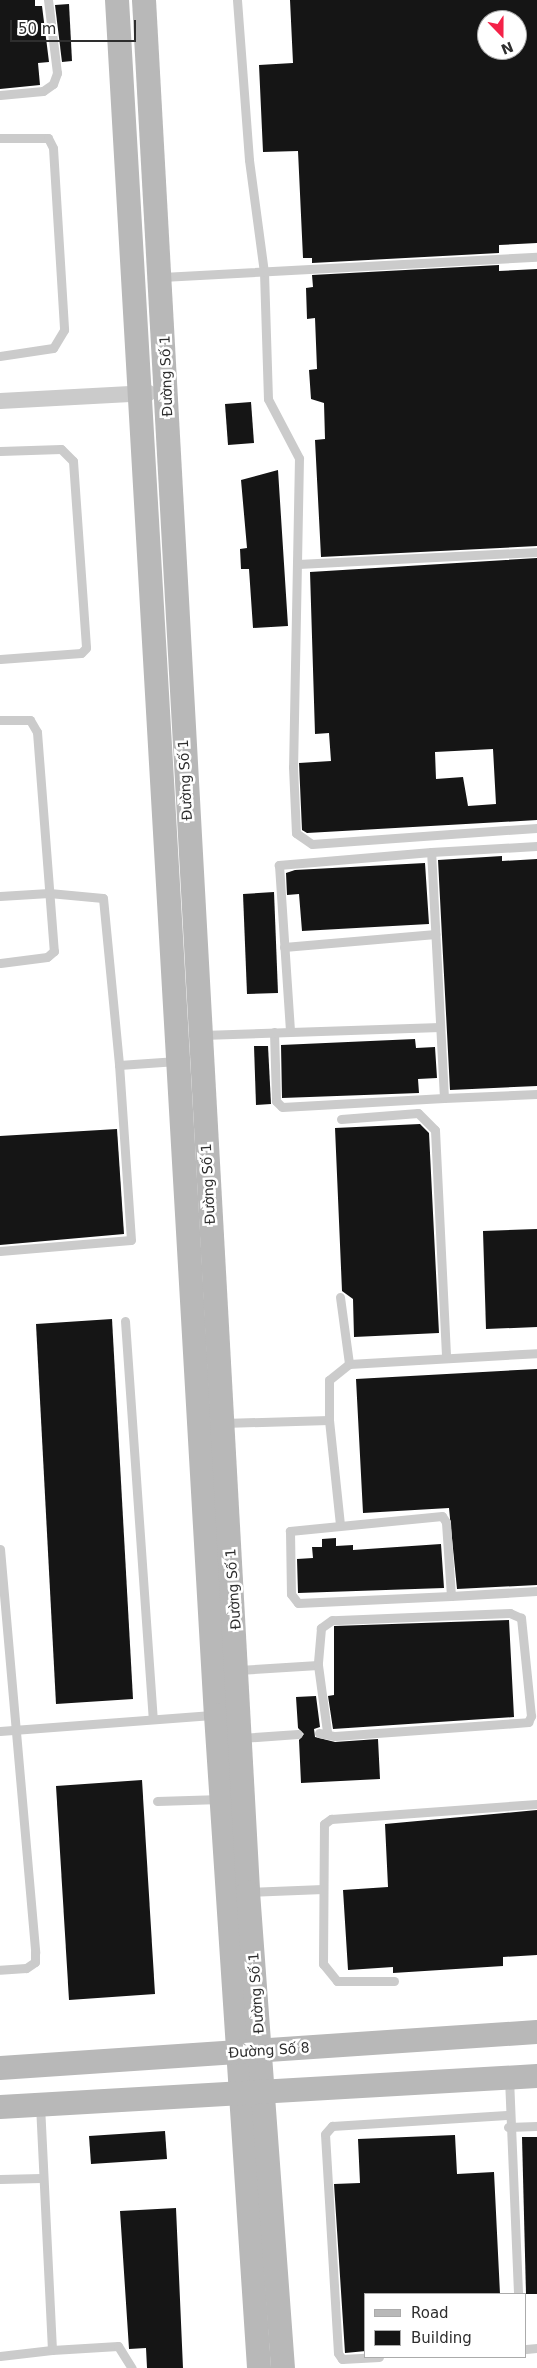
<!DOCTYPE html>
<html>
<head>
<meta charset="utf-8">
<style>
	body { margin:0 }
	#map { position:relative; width:537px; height:2368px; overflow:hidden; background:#fff; font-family:"DejaVu Sans",sans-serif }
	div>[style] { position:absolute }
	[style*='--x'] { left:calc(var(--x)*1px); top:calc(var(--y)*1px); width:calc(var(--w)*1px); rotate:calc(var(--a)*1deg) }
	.building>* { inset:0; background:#151515 }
	.lane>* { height:9px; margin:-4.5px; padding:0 4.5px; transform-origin:4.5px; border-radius:4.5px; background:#cbcbcb }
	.street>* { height:16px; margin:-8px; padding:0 8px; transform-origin:8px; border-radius:8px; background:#cbcbcb }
	.secondary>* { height:24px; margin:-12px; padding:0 12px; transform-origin:12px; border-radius:12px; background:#b8b8b8 }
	span { translate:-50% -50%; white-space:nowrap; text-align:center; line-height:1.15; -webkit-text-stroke:5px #fff; paint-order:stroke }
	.street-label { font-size:14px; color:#2e2e2e }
	.legend { position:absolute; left:364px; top:2293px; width:162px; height:65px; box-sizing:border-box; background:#fff; border:1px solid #ababab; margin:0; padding:6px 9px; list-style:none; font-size:15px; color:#2e2e2e }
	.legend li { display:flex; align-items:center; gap:10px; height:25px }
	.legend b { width:25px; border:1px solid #ababab }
	.north { position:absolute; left:477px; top:10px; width:50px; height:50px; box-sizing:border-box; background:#fff; border:1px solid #ababab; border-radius:50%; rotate:158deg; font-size:14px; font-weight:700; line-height:20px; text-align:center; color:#2e2e2e }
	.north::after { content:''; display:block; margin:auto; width:18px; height:22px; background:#f42248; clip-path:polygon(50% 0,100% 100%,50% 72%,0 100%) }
	.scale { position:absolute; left:10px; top:20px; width:126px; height:22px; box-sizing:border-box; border:2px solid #2e2e2e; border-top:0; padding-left:6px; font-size:15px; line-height:18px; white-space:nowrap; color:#2e2e2e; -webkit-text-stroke:4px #fff; paint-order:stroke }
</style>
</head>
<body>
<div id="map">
	<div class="building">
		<div style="clip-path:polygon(0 0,35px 0,35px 6px,42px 6px,49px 62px,38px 63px,40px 85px,0 89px)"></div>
		<div style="clip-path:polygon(evenodd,290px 0,537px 0,537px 243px,499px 245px,499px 253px,312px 263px,312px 258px,303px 258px,298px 151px,263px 152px,259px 65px,293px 63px,290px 0,487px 20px,517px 20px,517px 50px,487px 50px,487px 20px)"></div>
		<div style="clip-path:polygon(69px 4px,72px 61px,62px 62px,55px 5px)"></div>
		<div style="clip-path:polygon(499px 265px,499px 271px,537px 269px,537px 546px,321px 557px,315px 440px,325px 439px,324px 403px,311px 399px,309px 370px,317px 369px,315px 318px,307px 319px,306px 288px,313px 287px,312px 275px)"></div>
		<div style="clip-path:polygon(251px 402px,254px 443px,228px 445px,225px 404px)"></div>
		<div style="clip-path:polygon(278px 470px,288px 626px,253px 628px,249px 569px,241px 569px,240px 549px,247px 548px,241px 480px)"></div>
		<div style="clip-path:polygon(evenodd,537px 558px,537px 820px,307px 833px,302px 830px,299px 763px,331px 761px,329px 733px,315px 734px,310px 572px,537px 558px,493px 749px,496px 804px,468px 806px,463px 777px,436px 779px,435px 752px,493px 749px)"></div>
		<div style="clip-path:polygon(502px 856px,502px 861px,537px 859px,537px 1086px,450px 1090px,438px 860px)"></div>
		<div style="clip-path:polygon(425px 863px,429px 924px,302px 931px,299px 894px,287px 895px,286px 873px,295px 870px)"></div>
		<div style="clip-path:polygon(274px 892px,278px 993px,247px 994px,243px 894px)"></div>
		<div style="clip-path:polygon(415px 1039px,416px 1048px,435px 1047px,437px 1078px,418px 1079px,419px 1093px,282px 1098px,281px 1045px)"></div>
		<div style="clip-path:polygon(254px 1046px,268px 1046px,271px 1104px,256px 1105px)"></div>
		<div style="clip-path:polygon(420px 1124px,429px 1133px,439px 1333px,354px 1337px,353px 1299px,342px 1291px,335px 1128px)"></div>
		<div style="clip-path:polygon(117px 1129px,124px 1234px,0 1245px,0 1136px)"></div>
		<div style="clip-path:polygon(537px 1229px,537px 1327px,486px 1329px,483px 1231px)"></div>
		<div style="clip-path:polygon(112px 1319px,133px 1699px,56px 1704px,36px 1324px)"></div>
		<div style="clip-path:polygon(537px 1369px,537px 1585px,457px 1589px,449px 1508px,363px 1513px,356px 1379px)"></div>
		<div style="clip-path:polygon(336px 1538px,336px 1546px,353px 1545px,353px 1550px,441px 1544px,444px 1588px,298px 1593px,297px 1559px,313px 1558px,312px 1547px,322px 1547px,322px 1539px)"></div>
		<div style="clip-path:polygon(509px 1620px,514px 1717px,333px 1729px,328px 1696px,334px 1695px,334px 1626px)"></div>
		<div style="clip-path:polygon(316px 1696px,320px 1727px,314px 1729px,315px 1737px,335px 1742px,378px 1739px,380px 1779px,301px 1783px,299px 1740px,304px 1734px,298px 1728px,296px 1697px)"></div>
		<div style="clip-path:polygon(142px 1780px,155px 1994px,69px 2000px,56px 1786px)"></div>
		<div style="clip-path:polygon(537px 1810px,537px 1955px,503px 1957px,503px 1966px,393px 1973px,393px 1967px,348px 1970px,343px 1890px,388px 1887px,385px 1824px)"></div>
		<div style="clip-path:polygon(165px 2131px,167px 2159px,91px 2164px,89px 2136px)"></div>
		<div style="clip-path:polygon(455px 2135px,457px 2174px,494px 2172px,500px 2294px,366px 2294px,366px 2351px,345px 2353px,334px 2184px,360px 2183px,358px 2139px)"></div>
		<div style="clip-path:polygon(522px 2137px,537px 2137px,537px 2294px,526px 2294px)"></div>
		<div style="clip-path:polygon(176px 2208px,183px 2368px,147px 2368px,146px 2348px,129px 2349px,120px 2211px)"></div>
	</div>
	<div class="lane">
		<div style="--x:237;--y:0;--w:160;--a:85.7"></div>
		<div style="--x:249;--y:160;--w:113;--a:82.4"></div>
		<div style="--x:264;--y:272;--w:127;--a:88.2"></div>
		<div style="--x:268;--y:399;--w:67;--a:62.3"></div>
		<div style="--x:299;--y:458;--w:309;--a:91.1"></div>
		<div style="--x:293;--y:767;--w:66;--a:87.4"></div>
		<div style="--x:296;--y:833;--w:19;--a:35"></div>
		<div style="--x:312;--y:844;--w:226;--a:-4.1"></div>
		<div style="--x:0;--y:95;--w:43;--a:-5.3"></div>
		<div style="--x:43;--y:91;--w:12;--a:-35"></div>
		<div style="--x:53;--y:84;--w:12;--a:-70"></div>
		<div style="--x:57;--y:73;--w:74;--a:-97"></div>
		<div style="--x:0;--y:138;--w:48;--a:0"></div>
		<div style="--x:48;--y:138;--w:11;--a:63"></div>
		<div style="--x:53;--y:148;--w:182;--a:86.5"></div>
		<div style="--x:64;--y:330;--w:21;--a:121"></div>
		<div style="--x:53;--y:348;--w:54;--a:171.4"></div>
		<div style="--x:162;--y:277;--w:376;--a:-3.1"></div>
		<div style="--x:0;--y:451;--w:61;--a:-1.9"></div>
		<div style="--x:61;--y:449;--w:17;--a:45"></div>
		<div style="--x:73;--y:461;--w:187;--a:86"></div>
		<div style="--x:86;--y:648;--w:7;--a:135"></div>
		<div style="--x:81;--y:653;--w:81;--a:175.8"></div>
		<div style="--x:298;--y:564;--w:239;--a:-2.9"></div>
		<div style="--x:0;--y:720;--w:30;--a:0"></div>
		<div style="--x:30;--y:720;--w:14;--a:60"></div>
		<div style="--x:37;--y:732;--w:220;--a:85.6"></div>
		<div style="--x:54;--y:951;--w:9;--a:139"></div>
		<div style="--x:47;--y:957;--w:47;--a:172.7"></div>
		<div style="--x:431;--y:852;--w:106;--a:-3.2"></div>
		<div style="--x:0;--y:896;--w:49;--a:-3.5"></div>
		<div style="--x:49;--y:893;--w:54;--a:5.3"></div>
		<div style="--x:103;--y:898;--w:168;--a:84.5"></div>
		<div style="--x:119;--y:1065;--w:58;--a:-3.9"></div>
		<div style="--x:284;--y:947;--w:152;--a:-4.9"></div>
		<div style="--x:274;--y:1032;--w:69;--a:88.3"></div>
		<div style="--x:276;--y:1101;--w:8;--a:45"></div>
		<div style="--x:282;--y:1107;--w:162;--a:-3.2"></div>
		<div style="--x:444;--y:1098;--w:246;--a:-93"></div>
		<div style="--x:431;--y:852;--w:153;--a:175.1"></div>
		<div style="--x:279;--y:865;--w:166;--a:86.2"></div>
		<div style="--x:202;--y:1035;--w:238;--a:-1.9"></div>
		<div style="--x:444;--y:1098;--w:93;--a:-2.5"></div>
		<div style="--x:341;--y:1119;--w:77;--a:-4.5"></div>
		<div style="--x:418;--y:1113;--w:24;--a:45"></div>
		<div style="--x:435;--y:1130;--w:227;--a:87.2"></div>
		<div style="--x:0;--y:1251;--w:131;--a:-4.8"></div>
		<div style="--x:131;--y:1240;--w:175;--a:-93.9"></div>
		<div style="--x:340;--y:1297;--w:68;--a:82.3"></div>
		<div style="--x:125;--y:1321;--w:399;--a:86"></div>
		<div style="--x:329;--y:1420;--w:40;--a:-90"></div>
		<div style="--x:329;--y:1380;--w:26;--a:-39"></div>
		<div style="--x:349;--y:1364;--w:188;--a:-3.3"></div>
		<div style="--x:223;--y:1423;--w:106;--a:-1.6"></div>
		<div style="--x:329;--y:1420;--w:106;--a:84"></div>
		<div style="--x:0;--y:1549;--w:405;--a:85"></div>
		<div style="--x:35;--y:1952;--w:10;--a:90"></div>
		<div style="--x:35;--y:1962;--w:11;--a:146"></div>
		<div style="--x:26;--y:1968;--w:26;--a:176"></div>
		<div style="--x:451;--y:1596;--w:74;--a:-93.9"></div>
		<div style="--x:446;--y:1522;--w:7;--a:-124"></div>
		<div style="--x:442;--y:1516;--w:153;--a:174.4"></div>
		<div style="--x:290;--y:1531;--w:63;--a:89.1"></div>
		<div style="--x:291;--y:1594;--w:11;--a:52"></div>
		<div style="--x:298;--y:1603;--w:153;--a:-2.6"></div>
		<div style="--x:451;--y:1596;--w:86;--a:-3.3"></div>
		<div style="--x:238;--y:1670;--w:80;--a:-3.6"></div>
		<div style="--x:0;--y:1731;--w:216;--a:-4.3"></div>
		<div style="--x:319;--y:1733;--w:16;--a:11"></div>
		<div style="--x:335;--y:1736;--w:194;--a:-4.1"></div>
		<div style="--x:528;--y:1722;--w:7;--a:-63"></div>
		<div style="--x:531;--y:1716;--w:99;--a:-95.8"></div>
		<div style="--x:521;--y:1618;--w:12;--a:-156"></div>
		<div style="--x:510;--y:1613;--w:178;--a:177.7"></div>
		<div style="--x:332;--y:1620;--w:14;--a:144"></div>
		<div style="--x:321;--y:1628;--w:37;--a:95"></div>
		<div style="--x:318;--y:1665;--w:68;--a:82.3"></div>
		<div style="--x:241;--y:1738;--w:57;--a:-4"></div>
		<div style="--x:157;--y:1801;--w:64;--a:-1.8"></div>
		<div style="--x:249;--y:1892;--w:74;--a:-2.3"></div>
		<div style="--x:394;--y:1981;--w:57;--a:180"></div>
		<div style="--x:337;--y:1981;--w:22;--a:-129"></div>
		<div style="--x:323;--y:1964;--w:140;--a:-89.6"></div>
		<div style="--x:324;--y:1824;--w:9;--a:-36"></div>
		<div style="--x:331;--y:1819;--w:207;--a:-4.2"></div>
		<div style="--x:509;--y:2078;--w:216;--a:87.6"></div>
		<div style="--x:508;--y:2127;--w:29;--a:-2"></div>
		<div style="--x:0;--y:2179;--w:41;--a:-1.4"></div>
		<div style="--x:526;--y:2349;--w:11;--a:-5"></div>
		<div style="--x:52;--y:2350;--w:66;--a:-3.5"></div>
		<div style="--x:118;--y:2346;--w:26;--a:58"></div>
		<div style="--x:0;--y:2356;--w:52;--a:-6.6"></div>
		<div style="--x:52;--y:2350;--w:245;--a:-92.8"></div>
		<div style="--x:379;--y:2357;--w:37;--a:177"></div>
		<div style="--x:342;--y:2359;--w:7;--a:-124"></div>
		<div style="--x:338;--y:2353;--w:219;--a:-93.4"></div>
		<div style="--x:325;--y:2134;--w:11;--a:-49"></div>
		<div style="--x:332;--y:2126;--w:175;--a:-3.6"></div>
	</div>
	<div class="street">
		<div style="--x:0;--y:401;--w:149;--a:-3.1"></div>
	</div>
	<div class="secondary">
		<div style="--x:117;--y:0;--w:1718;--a:86.7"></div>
		<div style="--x:216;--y:1715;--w:654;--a:86.23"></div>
		<div style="--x:144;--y:0;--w:1895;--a:86.85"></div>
		<div style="--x:248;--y:1892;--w:477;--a:85.8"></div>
		<div style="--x:0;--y:2068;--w:538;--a:-3.84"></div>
		<div style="--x:0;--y:2107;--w:538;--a:-3.3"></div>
	</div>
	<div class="street-label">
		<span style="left:166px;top:376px;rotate:-92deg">Đường Số 1</span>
		<span style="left:185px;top:780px;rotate:-93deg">Đường Số 1</span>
		<span style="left:208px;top:1184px;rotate:-93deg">Đường Số 1</span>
		<span style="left:233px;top:1589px;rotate:-94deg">Đường Số 1</span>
		<span style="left:256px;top:1993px;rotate:-94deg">Đường Số 1</span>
		<span style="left:269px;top:2050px;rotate:-4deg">Đường Số 8</span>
	</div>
	<ul class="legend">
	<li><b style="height:6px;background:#b8b8b8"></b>Road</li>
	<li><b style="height:14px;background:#151515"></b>Building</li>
	</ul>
	<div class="north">N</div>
	<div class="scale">50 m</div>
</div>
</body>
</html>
